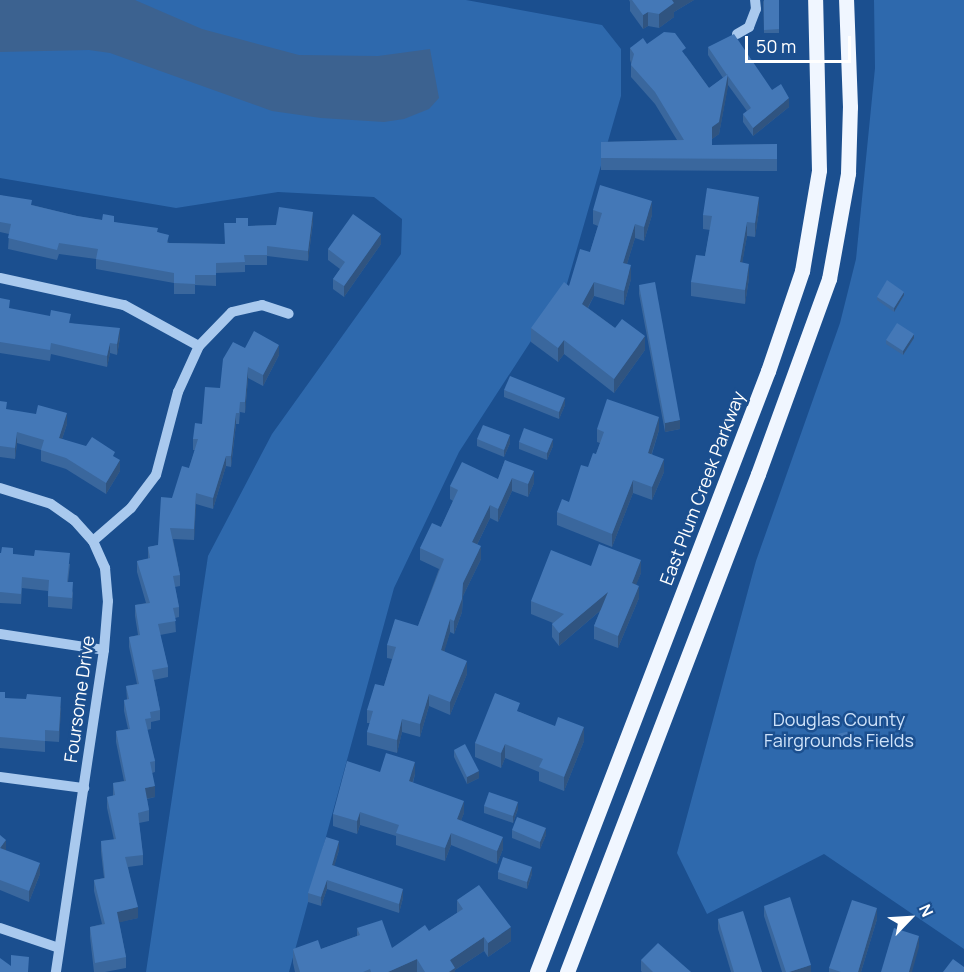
<!DOCTYPE html>
<html>
<head>
<meta charset="utf-8">
<style>
	body { margin:0 }
	#map { position:relative; width:964px; height:972px; overflow:hidden; background:#1b4f8f; font-family:Manrope,sans-serif }
	div>[style] { position:absolute }
	[style*='--x'] { left:calc(var(--x)*1px); top:calc(var(--y)*1px); width:calc(var(--w)*1px); rotate:calc(var(--a)*1deg) }
	.green>* { inset:0; background:#2e69ad }
	.water>* { inset:0; background:#3c6290 }
	.minor>* { height:10px; margin:-5px; padding:0 5px; transform-origin:5px; border-radius:5px; background:#a9c9ee }
	.major>* { height:15px; margin:-7.5px; padding:0 7.5px; transform-origin:7.5px; border-radius:7.5px; background:#f0f6ff }
	.wall>* { inset:0; background:#3a679d }
	.shaded-wall>* { inset:0; background:#305480 }
	.building>* { inset:0; background:#4478b7 }
	span { translate:-50% -50%; white-space:nowrap; text-align:center; line-height:1.15; -webkit-text-stroke:5px #1b4f8f; paint-order:stroke }
	.street-label { font-size:18px; color:#fff }
	.park-label { font-size:18px; color:#cfe3fa }
	.north { position:absolute; left:880px; top:888px; width:60px; height:60px; -webkit-text-stroke:4px #1b4f8f; paint-order:stroke; rotate:65deg; font-size:16px; font-weight:700; line-height:24px; text-align:center; color:#fff }
	.north::after { content:''; display:block; margin:auto; width:21px; height:27px; background:#fff; clip-path:polygon(50% 0,100% 100%,50% 72%,0 100%) }
	.scale { position:absolute; left:745px; top:36px; width:106px; height:27px; box-sizing:border-box; border:3px solid #fff; border-top:0; padding-left:8px; font-size:18px; line-height:21px; white-space:nowrap; color:#fff; -webkit-text-stroke:4px #1b4f8f; paint-order:stroke }
</style>
</head>
<body>
<div id="map">
	<div class="green">
		<div style="clip-path:polygon(0 0,466px 0,602px 25px,621px 49px,621px 96px,566px 287px,459px 452px,394px 588px,289px 972px,146px 972px,208px 556px,272px 434px,401px 254px,402px 219px,374px 197px,278px 192px,176px 208px,0 178px)"></div>
		<div style="clip-path:polygon(874px 0,964px 0,964px 949px,824px 854px,707px 914px,677px 853px,756px 561px,840px 323px,856px 259px,875px 68px)"></div>
	</div>
	<div class="water">
		<div style="clip-path:polygon(0 0,135px 0,202px 29px,299px 55px,378px 56px,430px 49px,439px 98px,429px 109px,404px 119px,384px 122px,321px 118px,272px 111px,110px 53px,89px 50px,0 52px)"></div>
	</div>
	<div class="minor">
		<div style="--x:737;--y:34;--w:14;--a:-30"></div>
		<div style="--x:749;--y:27;--w:19;--a:-69"></div>
		<div style="--x:756;--y:9;--w:9;--a:-96"></div>
		<div style="--x:0;--y:278;--w:127;--a:12.3"></div>
		<div style="--x:124;--y:305;--w:85;--a:28.7"></div>
		<div style="--x:0;--y:488;--w:53;--a:17.4"></div>
		<div style="--x:51;--y:504;--w:28;--a:35"></div>
		<div style="--x:74;--y:520;--w:28;--a:48"></div>
		<div style="--x:93;--y:541;--w:30;--a:66"></div>
		<div style="--x:105;--y:568;--w:33;--a:85"></div>
		<div style="--x:108;--y:601;--w:49;--a:94.7"></div>
		<div style="--x:104;--y:650;--w:326;--a:98.5"></div>
		<div style="--x:93;--y:541;--w:50;--a:-41"></div>
		<div style="--x:131;--y:508;--w:41;--a:-52.9"></div>
		<div style="--x:156;--y:475;--w:86;--a:-75.2"></div>
		<div style="--x:178;--y:392;--w:51;--a:-65.5"></div>
		<div style="--x:199;--y:346;--w:47;--a:-45.9"></div>
		<div style="--x:232;--y:312;--w:31;--a:-13"></div>
		<div style="--x:262;--y:305;--w:28;--a:18"></div>
		<div style="--x:0;--y:634;--w:105;--a:8.7"></div>
		<div style="--x:0;--y:777;--w:85;--a:7.5"></div>
		<div style="--x:0;--y:928;--w:62;--a:18.7"></div>
	</div>
	<div class="major">
		<div style="--x:537;--y:972;--w:644;--a:-68.98"></div>
		<div style="--x:768;--y:371;--w:106;--a:-71.2"></div>
		<div style="--x:802;--y:271;--w:102;--a:-80.4"></div>
		<div style="--x:819;--y:170;--w:170;--a:-91.3"></div>
		<div style="--x:567;--y:972;--w:533;--a:-69.02"></div>
		<div style="--x:758;--y:474;--w:208;--a:-70"></div>
		<div style="--x:829;--y:279;--w:108;--a:-79.8"></div>
		<div style="--x:848;--y:173;--w:66;--a:-88.3"></div>
		<div style="--x:850;--y:107;--w:107;--a:-92.1"></div>
	</div>
	<div class="wall">
		<div style="clip-path:polygon(629px 0,694px 0,674px 12px,674px 17px,659px 28px,648px 26px,643px 29px,630px 11px,630px 2px)"></div>
		<div style="clip-path:polygon(763px 0,779px 29px,779px 33px,764px 33px)"></div>
		<div style="clip-path:polygon(647px 44px,686px 56px,709px 88px,723px 78px,708px 55px,708px 47px,772px 90px,789px 107px,753px 136px,743px 122px,743px 114px,747px 111px,728px 85px,719px 134px,712px 139px,712px 145px,777px 144px,777px 171px,601px 170px,601px 142px,677px 140px,655px 104px,631px 77px,631px 63px,630px 60px,630px 48px)"></div>
		<div style="clip-path:polygon(0 195px,32px 205px,77px 216px,114px 222px,158px 232px,169px 243px,224px 244px,248px 226px,276px 225px,313px 222px,308px 261px,267px 256px,267px 265px,245px 265px,245px 272px,216px 273px,216px 286px,195px 285px,195px 294px,174px 294px,174px 283px,96px 269px,96px 259px,59px 254px,57px 260px,8px 249px,9px 234px,0 232px)"></div>
		<div style="clip-path:polygon(593px 210px,652px 215px,644px 241px,635px 238px,627px 264px,631px 279px,624px 305px,594px 296px,588px 308px,645px 350px,614px 393px,564px 354px,558px 362px,531px 342px,531px 328px,569px 286px,590px 252px,598px 226px,593px 224px)"></div>
		<div style="clip-path:polygon(759px 211px,755px 237px,747px 236px,742px 263px,749px 278px,745px 304px,691px 296px,691px 282px,705px 256px,710px 230px,703px 229px,703px 215px)"></div>
		<div style="clip-path:polygon(381px 244px,344px 297px,333px 289px,333px 279px,340px 269px,328px 260px,328px 249px)"></div>
		<div style="clip-path:polygon(639px 285px,680px 429px,665px 432px,639px 294px)"></div>
		<div style="clip-path:polygon(904px 295px,894px 312px,877px 300px,877px 297px)"></div>
		<div style="clip-path:polygon(0 298px,10px 309px,71px 323px,120px 338px,117px 355px,110px 353px,107px 367px,51px 354px,50px 361px,0 353px)"></div>
		<div style="clip-path:polygon(914px 338px,903px 355px,886px 344px,886px 340px)"></div>
		<div style="clip-path:polygon(245px 348px,279px 355px,263px 386px,248px 378px,245px 413px,240px 412px,239px 424px,236px 424px,231px 467px,226px 466px,213px 509px,196px 504px,194px 540px,173px 539px,180px 575px,180px 586px,175px 587px,179px 607px,179px 617px,175px 618px,176px 632px,160px 635px,168px 667px,168px 677px,154px 680px,160px 710px,160px 720px,151px 722px,151px 729px,147px 730px,155px 761px,155px 772px,152px 773px,155px 797px,147px 799px,149px 810px,149px 821px,139px 823px,143px 855px,143px 865px,128px 867px,138px 918px,119px 922px,126px 957px,126px 968px,105px 972px,94px 972px,90px 937px,90px 927px,102px 924px,94px 891px,94px 880px,104px 878px,101px 852px,101px 841px,114px 840px,107px 808px,107px 797px,113px 796px,113px 783px,124px 781px,116px 742px,116px 731px,128px 729px,124px 711px,124px 700px,127px 700px,126px 686px,137px 684px,129px 647px,129px 637px,138px 635px,135px 616px,135px 605px,146px 603px,137px 572px,137px 561px,148px 559px,148px 547px,158px 545px,172px 498px,189px 468px,195px 450px,193px 450px,193px 439px,202px 424px,220px 388px)"></div>
		<div style="clip-path:polygon(504px 390px,565px 405px,559px 419px,504px 397px)"></div>
		<div style="clip-path:polygon(0 401px,7px 410px,67px 424px,62px 439px,115px 458px,120px 471px,106px 494px,66px 469px,41px 461px,41px 450px,17px 443px,15px 459px,0 457px)"></div>
		<div style="clip-path:polygon(597px 429px,659px 430px,652px 454px,664px 472px,652px 500px,633px 493px,612px 547px,557px 525px,557px 512px,569px 502px,596px 454px,600px 443px,597px 442px)"></div>
		<div style="clip-path:polygon(477px 439px,510px 443px,504px 457px,477px 446px)"></div>
		<div style="clip-path:polygon(519px 442px,553px 446px,547px 460px,519px 449px)"></div>
		<div style="clip-path:polygon(505px 460px,534px 483px,528px 497px,512px 491px,498px 522px,490px 518px,477px 545px,481px 559px,463px 596px,462px 612px,454px 634px,450px 632px,444px 651px,467px 674px,450px 715px,429px 706px,420px 737px,402px 732px,397px 753px,367px 745px,367px 732px,370px 723px,367px 723px,367px 710px,384px 686px,392px 659px,387px 658px,387px 645px,418px 626px,439px 569px,420px 560px,420px 548px,441px 527px,453px 501px,450px 499px,450px 486px,498px 479px)"></div>
		<div style="clip-path:polygon(0 553px,13px 554px,70px 564px,68px 582px,73px 593px,72px 609px,48px 607px,48px 591px,22px 588px,21px 604px,0 603px)"></div>
		<div style="clip-path:polygon(591px 566px,641px 573px,636px 584px,639px 598px,618px 648px,594px 639px,594px 626px,600px 611px,559px 646px,552px 637px,552px 624px,553px 623px,531px 614px,531px 601px)"></div>
		<div style="clip-path:polygon(0 692px,5px 698px,61px 708px,59px 742px,45px 741px,45px 752px,0 748px)"></div>
		<div style="clip-path:polygon(520px 712px,584px 741px,564px 791px,539px 781px,539px 772px,505px 758px,501px 768px,475px 757px,475px 743px)"></div>
		<div style="clip-path:polygon(454px 750px,479px 778px,467px 784px,454px 757px)"></div>
		<div style="clip-path:polygon(380px 772px,415px 774px,413px 783px,464px 813px,461px 820px,503px 849px,497px 864px,451px 845px,445px 861px,396px 845px,396px 836px,360px 825px,357px 834px,333px 826px,333px 814px)"></div>
		<div style="clip-path:polygon(484px 806px,518px 809px,513px 823px,484px 813px)"></div>
		<div style="clip-path:polygon(512px 830px,546px 835px,540px 849px,512px 838px)"></div>
		<div style="clip-path:polygon(0 835px,6px 851px,40px 874px,29px 902px,0 890px)"></div>
		<div style="clip-path:polygon(339px 850px,334px 866px,403px 898px,399px 913px,327px 889px,321px 906px,308px 902px,308px 893px)"></div>
		<div style="clip-path:polygon(498px 872px,532px 874px,527px 889px,498px 879px)"></div>
		<div style="clip-path:polygon(457px 900px,511px 941px,488px 957px,484px 951px,455px 970px,455px 972px,295px 972px,293px 963px,293px 949px,321px 949px,357px 936px,357px 928px,392px 948px,429px 931px,457px 913px)"></div>
		<div style="clip-path:polygon(764px 906px,811px 972px,782px 972px,764px 916px)"></div>
		<div style="clip-path:polygon(718px 919px,762px 972px,731px 972px,718px 929px)"></div>
		<div style="clip-path:polygon(877px 919px,861px 972px,829px 972px,829px 968px)"></div>
		<div style="clip-path:polygon(641px 960px,691px 972px,642px 972px,641px 971px)"></div>
	</div>
	<div class="shaded-wall">
		<div style="clip-path:polygon(671px 0,694px 0,674px 12px,674px 17px,659px 28px,659px 14px)"></div>
		<div style="clip-path:polygon(648px 12px,648px 26px,643px 29px,643px 15px)"></div>
		<div style="clip-path:polygon(728px 74px,728px 87px,719px 134px,712px 139px,712px 127px)"></div>
		<div style="clip-path:polygon(789px 98px,789px 107px,753px 136px,753px 128px)"></div>
		<div style="clip-path:polygon(759px 197px,759px 211px,755px 237px,755px 223px)"></div>
		<div style="clip-path:polygon(652px 201px,652px 215px,644px 241px,644px 227px)"></div>
		<div style="clip-path:polygon(313px 212px,313px 222px,308px 261px,308px 251px)"></div>
		<div style="clip-path:polygon(747px 222px,747px 236px,740px 276px,740px 262px)"></div>
		<div style="clip-path:polygon(635px 224px,635px 238px,623px 277px,623px 263px)"></div>
		<div style="clip-path:polygon(381px 234px,381px 244px,344px 297px,344px 286px)"></div>
		<div style="clip-path:polygon(749px 264px,749px 278px,745px 304px,745px 290px)"></div>
		<div style="clip-path:polygon(631px 265px,631px 279px,624px 305px,624px 291px)"></div>
		<div style="clip-path:polygon(594px 282px,594px 296px,582px 318px,582px 304px)"></div>
		<div style="clip-path:polygon(904px 292px,904px 295px,894px 312px,894px 308px)"></div>
		<div style="clip-path:polygon(120px 328px,120px 338px,117px 355px,117px 344px)"></div>
		<div style="clip-path:polygon(914px 334px,914px 338px,903px 355px,903px 351px)"></div>
		<div style="clip-path:polygon(645px 336px,645px 350px,614px 393px,614px 379px)"></div>
		<div style="clip-path:polygon(564px 340px,564px 354px,558px 362px,558px 348px)"></div>
		<div style="clip-path:polygon(110px 343px,110px 353px,107px 367px,107px 356px)"></div>
		<div style="clip-path:polygon(279px 345px,279px 355px,263px 386px,263px 375px)"></div>
		<div style="clip-path:polygon(248px 367px,248px 378px,245px 413px,245px 402px)"></div>
		<div style="clip-path:polygon(565px 398px,565px 405px,559px 419px,559px 412px)"></div>
		<div style="clip-path:polygon(67px 413px,67px 424px,59px 448px,59px 438px)"></div>
		<div style="clip-path:polygon(236px 413px,236px 424px,231px 467px,231px 456px)"></div>
		<div style="clip-path:polygon(659px 417px,659px 430px,648px 465px,648px 453px)"></div>
		<div style="clip-path:polygon(680px 420px,680px 429px,665px 432px,665px 423px)"></div>
		<div style="clip-path:polygon(17px 432px,17px 443px,15px 459px,15px 448px)"></div>
		<div style="clip-path:polygon(510px 435px,510px 443px,504px 457px,504px 450px)"></div>
		<div style="clip-path:polygon(553px 439px,553px 446px,547px 460px,547px 453px)"></div>
		<div style="clip-path:polygon(226px 456px,226px 466px,213px 509px,213px 498px)"></div>
		<div style="clip-path:polygon(664px 459px,664px 472px,652px 500px,652px 487px)"></div>
		<div style="clip-path:polygon(120px 460px,120px 471px,106px 494px,106px 483px)"></div>
		<div style="clip-path:polygon(534px 471px,534px 483px,528px 497px,528px 484px)"></div>
		<div style="clip-path:polygon(512px 478px,512px 491px,498px 522px,498px 509px)"></div>
		<div style="clip-path:polygon(633px 480px,633px 493px,612px 547px,612px 534px)"></div>
		<div style="clip-path:polygon(196px 493px,196px 504px,194px 540px,194px 529px)"></div>
		<div style="clip-path:polygon(490px 505px,490px 518px,472px 555px,472px 542px)"></div>
		<div style="clip-path:polygon(481px 546px,481px 559px,463px 596px,462px 612px,454px 634px,454px 621px,463px 583px)"></div>
		<div style="clip-path:polygon(641px 560px,641px 573px,632px 595px,632px 583px)"></div>
		<div style="clip-path:polygon(639px 586px,639px 598px,618px 648px,618px 636px)"></div>
		<div style="clip-path:polygon(608px 592px,608px 604px,559px 646px,559px 633px)"></div>
		<div style="clip-path:polygon(450px 619px,450px 632px,441px 663px,441px 650px)"></div>
		<div style="clip-path:polygon(467px 661px,467px 674px,450px 715px,450px 702px)"></div>
		<div style="clip-path:polygon(429px 694px,429px 706px,420px 737px,420px 724px)"></div>
		<div style="clip-path:polygon(61px 697px,61px 708px,59px 742px,59px 731px)"></div>
		<div style="clip-path:polygon(402px 719px,402px 732px,397px 753px,397px 740px)"></div>
		<div style="clip-path:polygon(584px 727px,584px 741px,564px 791px,564px 777px)"></div>
		<div style="clip-path:polygon(854px 743px,854px 747px,841px 750px,841px 747px)"></div>
		<div style="clip-path:polygon(505px 744px,505px 758px,501px 768px,501px 753px)"></div>
		<div style="clip-path:polygon(415px 762px,415px 774px,409px 794px,409px 781px)"></div>
		<div style="clip-path:polygon(479px 771px,479px 778px,467px 784px,467px 777px)"></div>
		<div style="clip-path:polygon(155px 786px,155px 797px,145px 799px,145px 788px)"></div>
		<div style="clip-path:polygon(464px 801px,464px 813px,457px 831px,457px 819px)"></div>
		<div style="clip-path:polygon(518px 802px,518px 809px,513px 823px,513px 816px)"></div>
		<div style="clip-path:polygon(360px 812px,360px 825px,357px 834px,357px 821px)"></div>
		<div style="clip-path:polygon(546px 828px,546px 835px,540px 849px,540px 842px)"></div>
		<div style="clip-path:polygon(451px 833px,451px 845px,445px 861px,445px 848px)"></div>
		<div style="clip-path:polygon(503px 837px,503px 849px,497px 864px,497px 851px)"></div>
		<div style="clip-path:polygon(6px 840px,6px 850px,0 858px,0 848px)"></div>
		<div style="clip-path:polygon(339px 841px,339px 850px,332px 874px,332px 865px)"></div>
		<div style="clip-path:polygon(40px 863px,40px 874px,29px 902px,29px 891px)"></div>
		<div style="clip-path:polygon(532px 867px,532px 874px,527px 889px,527px 882px)"></div>
		<div style="clip-path:polygon(327px 880px,327px 889px,321px 906px,321px 897px)"></div>
		<div style="clip-path:polygon(403px 889px,403px 898px,399px 913px,399px 904px)"></div>
		<div style="clip-path:polygon(138px 907px,138px 918px,117px 923px,117px 912px)"></div>
		<div style="clip-path:polygon(877px 908px,877px 919px,861px 972px,858px 972px)"></div>
		<div style="clip-path:polygon(511px 927px,511px 941px,488px 957px,488px 943px)"></div>
		<div style="clip-path:polygon(919px 936px,919px 947px,912px 972px,909px 972px)"></div>
		<div style="clip-path:polygon(484px 937px,484px 951px,455px 970px,455px 972px,449px 972px,450px 960px)"></div>
		<div style="clip-path:polygon(417px 959px,417px 972px,388px 972px)"></div>
		<div style="clip-path:polygon(811px 965px,811px 972px,789px 972px)"></div>
	</div>
	<div class="building">
		<div style="clip-path:polygon(632px 0,672px 0,674px 3px,659px 14px,648px 12px,643px 15px)"></div>
		<div style="clip-path:polygon(764px 0,779px 0,779px 29px,764px 30px)"></div>
		<div style="clip-path:polygon(664px 32px,675px 33px,686px 48px,682px 51px,709px 88px,728px 74px,719px 122px,712px 127px,712px 145px,777px 144px,777px 159px,601px 158px,601px 142px,684px 140px,655px 92px,631px 65px,634px 54px,630px 48px,643px 38px,647px 44px)"></div>
		<div style="clip-path:polygon(734px 34px,772px 90px,781px 84px,789px 98px,753px 128px,743px 114px,751px 108px,728px 76px,728px 74px,727px 75px,708px 47px)"></div>
		<div style="clip-path:polygon(600px 185px,652px 201px,644px 227px,635px 224px,623px 263px,631px 265px,624px 291px,594px 282px,582px 304px,615px 328px,622px 319px,645px 336px,614px 379px,564px 340px,558px 348px,531px 328px,564px 282px,569px 286px,580px 249px,590px 252px,602px 213px,593px 210px)"></div>
		<div style="clip-path:polygon(707px 188px,759px 197px,755px 223px,747px 222px,740px 262px,749px 264px,745px 290px,691px 282px,696px 255px,705px 256px,712px 216px,703px 215px)"></div>
		<div style="clip-path:polygon(0 195px,32px 200px,31px 205px,77px 216px,102px 220px,103px 214px,114px 216px,114px 222px,158px 228px,157px 232px,169px 235px,167px 243px,225px 244px,224px 223px,236px 223px,236px 218px,248px 218px,248px 226px,276px 225px,279px 207px,313px 212px,308px 251px,267px 246px,267px 255px,244px 255px,245px 262px,216px 263px,216px 275px,195px 275px,195px 284px,174px 283px,174px 273px,96px 259px,98px 249px,59px 243px,57px 250px,8px 238px,11px 224px,0 222px)"></div>
		<div style="clip-path:polygon(353px 214px,381px 234px,344px 286px,333px 279px,345px 262px,328px 249px)"></div>
		<div style="clip-path:polygon(887px 280px,904px 292px,894px 308px,877px 297px)"></div>
		<div style="clip-path:polygon(655px 282px,680px 420px,665px 423px,639px 285px)"></div>
		<div style="clip-path:polygon(0 298px,10px 300px,9px 308px,50px 316px,51px 310px,71px 314px,69px 323px,120px 328px,117px 344px,110px 343px,107px 356px,51px 343px,50px 350px,0 342px)"></div>
		<div style="clip-path:polygon(897px 323px,914px 334px,903px 351px,886px 340px)"></div>
		<div style="clip-path:polygon(254px 331px,279px 345px,263px 375px,248px 367px,245px 402px,240px 402px,239px 413px,236px 413px,231px 456px,226px 456px,213px 498px,196px 493px,194px 529px,170px 528px,180px 575px,173px 576px,179px 607px,173px 608px,176px 621px,158px 624px,168px 667px,152px 670px,160px 710px,150px 712px,151px 718px,145px 719px,155px 761px,150px 762px,155px 786px,145px 788px,149px 810px,138px 813px,143px 855px,125px 857px,138px 907px,117px 912px,126px 957px,95px 963px,90px 927px,105px 924px,94px 880px,105px 878px,101px 841px,116px 839px,107px 797px,115px 795px,113px 783px,126px 781px,116px 731px,130px 729px,124px 700px,129px 699px,126px 686px,139px 684px,129px 637px,140px 635px,135px 605px,150px 603px,137px 561px,150px 558px,148px 547px,158px 545px,161px 497px,172px 498px,182px 466px,189px 468px,198px 439px,193px 439px,195px 423px,202px 424px,205px 387px,220px 388px,223px 359px,233px 342px,245px 348px)"></div>
		<div style="clip-path:polygon(510px 376px,565px 398px,559px 412px,504px 390px)"></div>
		<div style="clip-path:polygon(607px 399px,659px 417px,648px 453px,664px 459px,652px 487px,633px 480px,612px 534px,557px 512px,562px 499px,569px 502px,581px 465px,588px 467px,593px 453px,596px 454px,604px 432px,597px 429px)"></div>
		<div style="clip-path:polygon(0 401px,7px 402px,6px 409px,36px 414px,38px 405px,67px 413px,59px 438px,86px 446px,92px 437px,115px 452px,113px 456px,120px 460px,106px 483px,66px 458px,41px 450px,44px 440px,17px 432px,15px 448px,0 446px)"></div>
		<div style="clip-path:polygon(483px 425px,510px 435px,504px 450px,477px 439px)"></div>
		<div style="clip-path:polygon(524px 428px,553px 439px,547px 453px,519px 442px)"></div>
		<div style="clip-path:polygon(505px 460px,534px 471px,528px 484px,512px 478px,498px 509px,490px 505px,472px 542px,481px 546px,463px 583px,462px 599px,454px 621px,450px 619px,441px 650px,467px 661px,450px 702px,429px 694px,420px 724px,402px 719px,397px 740px,367px 732px,373px 711px,367px 710px,375px 684px,384px 686px,396px 647px,387px 645px,395px 619px,418px 626px,444px 559px,420px 548px,432px 523px,441px 527px,458px 490px,450px 486px,462px 462px,498px 479px)"></div>
		<div style="clip-path:polygon(599px 544px,641px 560px,632px 583px,639px 586px,618px 636px,594px 626px,608px 592px,559px 633px,552px 624px,564px 614px,531px 601px,551px 550px,591px 566px)"></div>
		<div style="clip-path:polygon(2px 547px,13px 548px,13px 554px,34px 556px,35px 550px,70px 553px,67px 582px,73px 582px,72px 598px,48px 596px,49px 580px,22px 577px,21px 594px,0 592px,0 553px,1px 553px)"></div>
		<div style="clip-path:polygon(0 692px,5px 692px,5px 698px,26px 699px,27px 694px,61px 697px,59px 731px,45px 730px,45px 741px,0 737px)"></div>
		<div style="clip-path:polygon(495px 693px,520px 703px,517px 711px,555px 726px,558px 717px,584px 727px,564px 777px,539px 767px,543px 759px,505px 744px,501px 753px,475px 743px)"></div>
		<div style="clip-path:polygon(851px 731px,854px 743px,841px 747px,837px 734px)"></div>
		<div style="clip-path:polygon(465px 744px,479px 771px,467px 777px,454px 750px)"></div>
		<div style="clip-path:polygon(386px 753px,415px 762px,409px 781px,464px 801px,457px 819px,503px 837px,497px 851px,451px 833px,445px 848px,396px 833px,399px 825px,360px 812px,357px 821px,333px 814px,347px 761px,380px 772px)"></div>
		<div style="clip-path:polygon(489px 792px,518px 802px,513px 816px,484px 806px)"></div>
		<div style="clip-path:polygon(517px 817px,546px 828px,540px 842px,512px 830px)"></div>
		<div style="clip-path:polygon(0 835px,6px 840px,0 848px)"></div>
		<div style="clip-path:polygon(326px 837px,339px 841px,332px 865px,403px 889px,399px 904px,327px 880px,321px 897px,308px 893px)"></div>
		<div style="clip-path:polygon(0 848px,40px 863px,29px 891px,0 880px)"></div>
		<div style="clip-path:polygon(503px 857px,532px 867px,527px 882px,498px 872px)"></div>
		<div style="clip-path:polygon(479px 885px,511px 927px,488px 943px,484px 937px,450px 960px,455px 968px,449px 972px,425px 972px,417px 959px,388px 972px,371px 972px,370px 969px,363px 972px,300px 972px,293px 949px,318px 940px,321px 949px,360px 935px,357px 928px,382px 920px,392px 948px,425px 925px,429px 931px,463px 909px,457px 900px)"></div>
		<div style="clip-path:polygon(790px 897px,811px 965px,789px 972px,786px 972px,764px 906px)"></div>
		<div style="clip-path:polygon(852px 900px,877px 908px,858px 972px,841px 972px,829px 968px)"></div>
		<div style="clip-path:polygon(743px 911px,762px 972px,734px 972px,718px 919px)"></div>
		<div style="clip-path:polygon(894px 928px,919px 936px,909px 972px,881px 972px)"></div>
		<div style="clip-path:polygon(658px 943px,691px 972px,653px 972px,641px 960px)"></div>
		<div style="clip-path:polygon(11px 955px,29px 957px,28px 972px,0 972px,0 958px,11px 966px)"></div>
		<div style="clip-path:polygon(953px 959px,964px 967px,964px 972px,943px 972px)"></div>
	</div>
	<div class="street-label">
		<span style="left:702px;top:488px;rotate:-69deg">East Plum Creek Parkway</span>
		<span style="left:79px;top:699px;rotate:-82deg">Foursome Drive</span>
	</div>
	<div class="park-label">
		<span style="left:839px;top:730px">Douglas County<br>Fairgrounds Fields</span>
	</div>
	<div class="north">N</div>
	<div class="scale">50 m</div>
</div>
</body>
</html>
